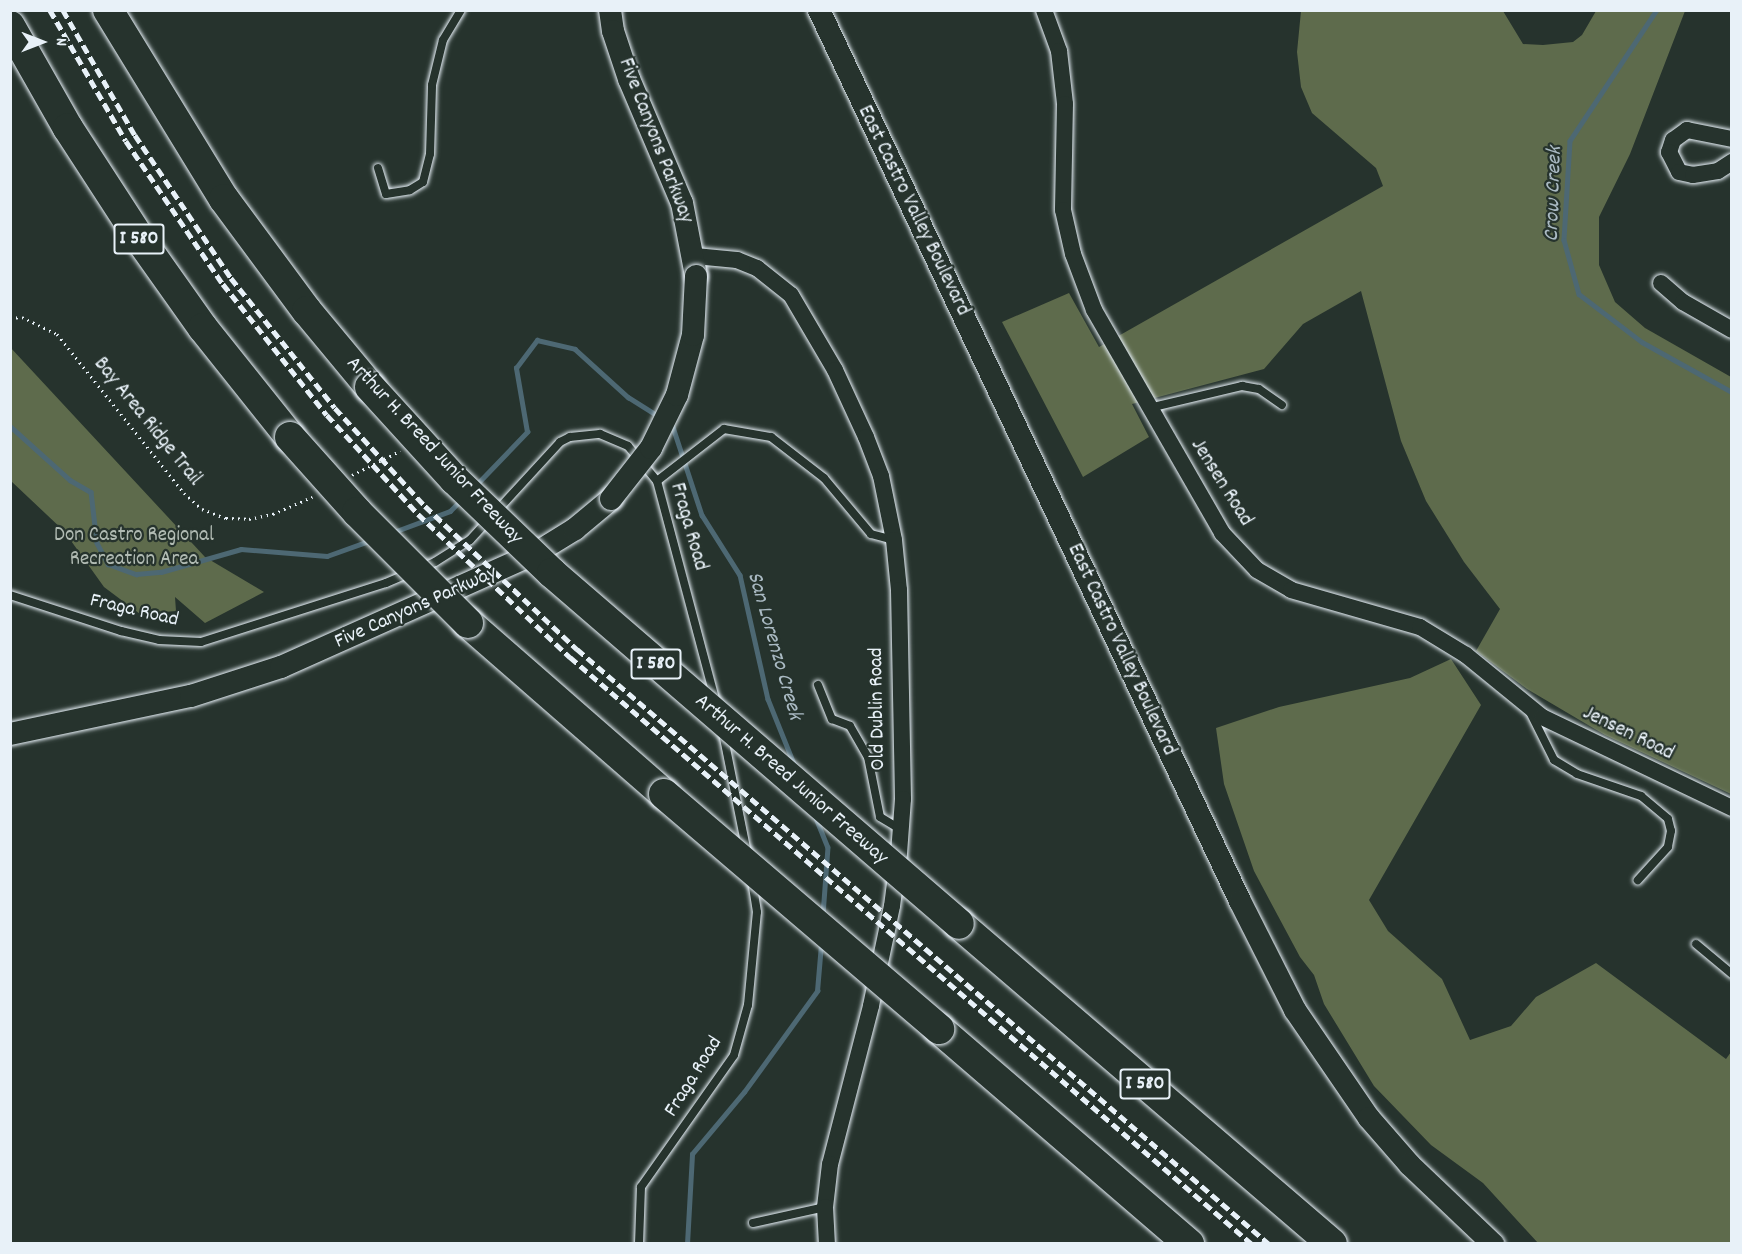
<!DOCTYPE html>
<html>
<head>
<meta charset="utf-8">
<style>
	body { margin:0 }
	#map { position:relative; width:1742px; height:1254px; overflow:hidden; background:#26332d; font-family:Dekko,sans-serif }
	div>[style] { position:absolute }
	[style*='--x'] { left:calc(var(--x)*1px); top:calc(var(--y)*1px); width:calc(var(--w)*1px); rotate:calc(var(--a)*1deg) }
	.green>* { inset:0; background:#5e6b4c }
	.stream>* { height:4.5px; margin:-2.25px; padding:0 2.25px; transform-origin:2.25px; border-radius:2.25px; background:#4d6873 }
	.path>* { height:3px; margin-top:-1.5px; transform-origin:0; background:repeating-linear-gradient(90deg,#e8f1f8 0 1.5px,transparent 0 6px) }
	.roads { filter:drop-shadow(0 0 2px #e8f1f8) drop-shadow(0 0 2px #e8f1f8) }
	.service>* { height:8px; margin:-4px; padding:0 4px; transform-origin:4px; border-radius:4px; background:#26332d }
	.minor>* { height:16px; margin:-8px; padding:0 8px; transform-origin:8px; border-radius:8px; background:#26332d }
	.secondary>* { height:22px; margin:-11px; padding:0 11px; transform-origin:11px; border-radius:11px; background:#26332d }
	.motorway>* { height:30px; margin:-15px; padding:0 15px; transform-origin:15px; border-radius:15px; background:#26332d }
	.rail>* { height:4.5px; margin-top:-2.25px; transform-origin:0; background:repeating-linear-gradient(90deg,#e8f1f8 0 9px,transparent 0 13.5px) }
	.bridges { filter:drop-shadow(0 0 2px #e8f1f8) drop-shadow(0 0 2px #e8f1f8) }
	.secondary-bridge>* { height:22px; margin:-11px; padding:0 11px; transform-origin:11px; border-radius:11px; background:#26332d }
	.motorway-bridge>* { height:30px; margin:-15px; padding:0 15px; transform-origin:15px; border-radius:15px; background:#26332d }
	span { translate:-50% -50%; white-space:nowrap; text-align:center; line-height:1.15; -webkit-text-stroke:4.5px #26332d; paint-order:stroke }
	.shield-label span { padding:2px 4px; background:#26332d; border:2px solid; border-radius:4px; -webkit-text-stroke-width:0 }
	.shield-label { font-size:20px; color:#e8f1f8; font-weight:700 }
	.street-label { font-size:21px; color:#e8f1f8 }
	.park-label { font-size:21px; color:#b1bbb3 }
	.water-label { font-size:22px; color:#aabac3; font-style:italic }
	.frame { position:absolute; inset:0; border:12px solid #e8f1f8; pointer-events:none }
	.north { position:absolute; left:12px; top:12px; width:60px; height:60px; -webkit-text-stroke:4px #26332d; paint-order:stroke; rotate:90deg; font-size:16px; font-weight:700; line-height:24px; text-align:center; color:#e8f1f8 }
	.north::after { content:''; display:block; margin:auto; width:21px; height:27px; background:#e8f1f8; clip-path:polygon(50% 0,100% 100%,50% 72%,0 100%) }
</style>
</head>
<body>
<div id="map">
	<div class="green">
		<div style="clip-path:polygon(1301px 11px,1503px 11px,1523px 44px,1543px 45px,1573px 42px,1582px 35px,1596px 11px,1685px 11px,1630px 154px,1599px 217px,1599px 265px,1615px 302px,1645px 328px,1731px 377px,1731px 794px,1605px 735px,1527px 689px,1476px 651px,1500px 609px,1464px 562px,1426px 501px,1401px 441px,1361px 291px,1303px 324px,1264px 369px,1132px 404px,1149px 437px,1083px 477px,1002px 322px,1069px 293px,1099px 347px,1383px 186px,1376px 168px,1312px 113px,1301px 87px,1297px 52px)"></div>
		<div style="clip-path:polygon(10px 347px,205px 557px,264px 592px,205px 623px,175px 597px,176px 611px,140px 614px,104px 587px,64px 531px,11px 481px)"></div>
		<div style="clip-path:polygon(1451px 659px,1481px 705px,1369px 900px,1388px 931px,1442px 979px,1470px 1040px,1511px 1026px,1536px 997px,1596px 963px,1726px 1059px,1731px 1052px,1731px 1243px,1538px 1243px,1483px 1183px,1431px 1145px,1374px 1086px,1324px 1004px,1314px 975px,1300px 957px,1254px 871px,1224px 784px,1216px 728px,1279px 707px,1410px 678px)"></div>
	</div>
	<div class="stream">
		<div style="--x:1657;--y:10;--w:157;--a:123.6"></div>
		<div style="--x:1570;--y:141;--w:99;--a:93.5"></div>
		<div style="--x:1564;--y:240;--w:56;--a:74.5"></div>
		<div style="--x:1579;--y:294;--w:79;--a:37.3"></div>
		<div style="--x:1642;--y:342;--w:103;--a:29.1"></div>
		<div style="--x:672;--y:424;--w:96;--a:71.8"></div>
		<div style="--x:702;--y:515;--w:71;--a:57.7"></div>
		<div style="--x:740;--y:575;--w:127;--a:77.3"></div>
		<div style="--x:768;--y:699;--w:72;--a:68.1"></div>
		<div style="--x:10;--y:426;--w:81;--a:42"></div>
		<div style="--x:70;--y:480;--w:24;--a:30"></div>
		<div style="--x:91;--y:492;--w:51;--a:83.3"></div>
		<div style="--x:97;--y:543;--w:24;--a:62"></div>
		<div style="--x:108;--y:564;--w:30;--a:20"></div>
		<div style="--x:136;--y:574;--w:25;--a:-5"></div>
		<div style="--x:161;--y:572;--w:83;--a:-16"></div>
		<div style="--x:241;--y:549;--w:86;--a:4.7"></div>
		<div style="--x:327;--y:556;--w:45;--a:-19.7"></div>
		<div style="--x:476;--y:485;--w:74;--a:-46.1"></div>
		<div style="--x:527;--y:432;--w:65;--a:-99.8"></div>
		<div style="--x:516;--y:368;--w:35;--a:-53"></div>
		<div style="--x:537;--y:340;--w:39;--a:13"></div>
		<div style="--x:575;--y:349;--w:72;--a:42.2"></div>
		<div style="--x:628;--y:397;--w:36;--a:32"></div>
		<div style="--x:391;--y:533;--w:63;--a:-20.4"></div>
		<div style="--x:450;--y:511;--w:16;--a:-45"></div>
		<div style="--x:816;--y:818;--w:31;--a:68"></div>
		<div style="--x:828;--y:847;--w:68;--a:94.2"></div>
		<div style="--x:687;--y:1244;--w:90;--a:-86.8"></div>
		<div style="--x:692;--y:1154;--w:81;--a:-50"></div>
		<div style="--x:744;--y:1092;--w:125;--a:-54.1"></div>
		<div style="--x:817;--y:991;--w:47;--a:-85.1"></div>
	</div>
	<div class="path">
		<div style="--x:10;--y:318;--w:12;--a:-5"></div>
		<div style="--x:22;--y:317;--w:39;--a:26"></div>
		<div style="--x:57;--y:334;--w:203;--a:51.4"></div>
		<div style="--x:184;--y:493;--w:24;--a:42"></div>
		<div style="--x:202;--y:509;--w:26;--a:21"></div>
		<div style="--x:226;--y:518;--w:23;--a:2"></div>
		<div style="--x:249;--y:519;--w:25;--a:-12"></div>
		<div style="--x:273;--y:514;--w:43;--a:-23.6"></div>
		<div style="--x:352;--y:475;--w:54;--a:-26.6"></div>
	</div>
	<div class="roads">
		<div class="service">
			<div style="--x:378;--y:168;--w:27;--a:73"></div>
			<div style="--x:386;--y:194;--w:24;--a:-9"></div>
			<div style="--x:410;--y:190;--w:15;--a:-32"></div>
			<div style="--x:423;--y:182;--w:29;--a:-76"></div>
			<div style="--x:430;--y:154;--w:69;--a:-88.3"></div>
			<div style="--x:432;--y:85;--w:46;--a:-76.3"></div>
			<div style="--x:443;--y:40;--w:35;--a:-59"></div>
			<div style="--x:1149;--y:408;--w:96;--a:-13.3"></div>
			<div style="--x:1242;--y:386;--w:17;--a:10"></div>
			<div style="--x:1259;--y:389;--w:28;--a:35"></div>
			<div style="--x:657;--y:481;--w:85;--a:-37.8"></div>
			<div style="--x:724;--y:429;--w:48;--a:9.7"></div>
			<div style="--x:771;--y:437;--w:67;--a:37.7"></div>
			<div style="--x:824;--y:478;--w:73;--a:50"></div>
			<div style="--x:871;--y:534;--w:24;--a:15"></div>
			<div style="--x:10;--y:595;--w:117;--a:18"></div>
			<div style="--x:121;--y:631;--w:39;--a:13"></div>
			<div style="--x:159;--y:640;--w:42;--a:2.7"></div>
			<div style="--x:201;--y:642;--w:194;--a:-17.7"></div>
			<div style="--x:386;--y:583;--w:53;--a:-23.2"></div>
			<div style="--x:435;--y:562;--w:41;--a:-32.2"></div>
			<div style="--x:470;--y:540;--w:133;--a:-47.4"></div>
			<div style="--x:560;--y:442;--w:11;--a:-27"></div>
			<div style="--x:570;--y:437;--w:30;--a:-6"></div>
			<div style="--x:600;--y:434;--w:30;--a:23"></div>
			<div style="--x:628;--y:446;--w:45;--a:50.4"></div>
			<div style="--x:657;--y:481;--w:230;--a:75.1"></div>
			<div style="--x:818;--y:685;--w:37;--a:68"></div>
			<div style="--x:832;--y:719;--w:19;--a:21"></div>
			<div style="--x:850;--y:726;--w:36;--a:60"></div>
			<div style="--x:868;--y:757;--w:61;--a:78.7"></div>
			<div style="--x:880;--y:817;--w:23;--a:31"></div>
			<div style="--x:1529;--y:710;--w:56;--a:63.4"></div>
			<div style="--x:1554;--y:760;--w:27;--a:31"></div>
			<div style="--x:1577;--y:774;--w:68;--a:19"></div>
			<div style="--x:1641;--y:796;--w:35;--a:40"></div>
			<div style="--x:1668;--y:819;--w:12;--a:76"></div>
			<div style="--x:1671;--y:831;--w:16;--a:101"></div>
			<div style="--x:1668;--y:847;--w:45;--a:132.3"></div>
			<div style="--x:723;--y:733;--w:122;--a:78.7"></div>
			<div style="--x:1696;--y:944;--w:47;--a:39.8"></div>
			<div style="--x:753;--y:1223;--w:74;--a:-12.5"></div>
			<div style="--x:639;--y:1244;--w:57;--a:-88"></div>
			<div style="--x:641;--y:1187;--w:161;--a:-54.8"></div>
			<div style="--x:734;--y:1055;--w:52;--a:-74.4"></div>
			<div style="--x:748;--y:1005;--w:93;--a:-84.5"></div>
			<div style="--x:757;--y:912;--w:31;--a:-99"></div>
		</div>
		<div class="minor">
			<div style="--x:1044;--y:10;--w:44;--a:69.9"></div>
			<div style="--x:1059;--y:51;--w:53;--a:83.5"></div>
			<div style="--x:1065;--y:104;--w:106;--a:91.1"></div>
			<div style="--x:1063;--y:210;--w:45;--a:77.2"></div>
			<div style="--x:1073;--y:254;--w:60;--a:69.4"></div>
			<div style="--x:1094;--y:310;--w:257;--a:60.1"></div>
			<div style="--x:1222;--y:533;--w:51;--a:46.6"></div>
			<div style="--x:1257;--y:570;--w:39;--a:30"></div>
			<div style="--x:1291;--y:590;--w:134;--a:16"></div>
			<div style="--x:1420;--y:627;--w:54;--a:31.3"></div>
			<div style="--x:1466;--y:655;--w:98;--a:39.2"></div>
			<div style="--x:1542;--y:717;--w:211;--a:25.6"></div>
			<div style="--x:1732;--y:139;--w:46;--a:-168.7"></div>
			<div style="--x:1687;--y:130;--w:17;--a:144"></div>
			<div style="--x:1673;--y:140;--w:13;--a:108"></div>
			<div style="--x:1669;--y:152;--w:22;--a:63"></div>
			<div style="--x:1679;--y:172;--w:14;--a:12"></div>
			<div style="--x:1693;--y:175;--w:25;--a:-9"></div>
			<div style="--x:1718;--y:171;--w:17;--a:-33"></div>
			<div style="--x:695;--y:256;--w:42;--a:5.4"></div>
			<div style="--x:737;--y:260;--w:22;--a:22"></div>
			<div style="--x:757;--y:268;--w:43;--a:38.5"></div>
			<div style="--x:791;--y:295;--w:87;--a:59.6"></div>
			<div style="--x:835;--y:370;--w:74;--a:65.2"></div>
			<div style="--x:866;--y:437;--w:42;--a:69"></div>
			<div style="--x:881;--y:476;--w:65;--a:78.5"></div>
			<div style="--x:894;--y:540;--w:50;--a:84.3"></div>
			<div style="--x:899;--y:590;--w:209;--a:88.9"></div>
			<div style="--x:903;--y:799;--w:54;--a:94.2"></div>
			<div style="--x:899;--y:853;--w:53;--a:97.5"></div>
			<div style="--x:892;--y:906;--w:102;--a:101.9"></div>
			<div style="--x:871;--y:1006;--w:163;--a:104.5"></div>
			<div style="--x:830;--y:1164;--w:43;--a:96.6"></div>
			<div style="--x:825;--y:1207;--w:37;--a:87"></div>
			<div style="--x:1661;--y:283;--w:29;--a:41"></div>
			<div style="--x:1683;--y:302;--w:56;--a:29.7"></div>
		</div>
		<div class="secondary">
			<div style="--x:610;--y:10;--w:21;--a:82"></div>
			<div style="--x:613;--y:31;--w:51;--a:71.6"></div>
			<div style="--x:629;--y:79;--w:135;--a:66.9"></div>
			<div style="--x:682;--y:203;--w:74;--a:79.1"></div>
			<div style="--x:819;--y:10;--w:985;--a:64.71"></div>
			<div style="--x:1240;--y:901;--w:122;--a:63.2"></div>
			<div style="--x:1295;--y:1010;--w:131;--a:55.6"></div>
			<div style="--x:1369;--y:1118;--w:62;--a:48.9"></div>
			<div style="--x:1410;--y:1165;--w:115;--a:43.6"></div>
			<div style="--x:10;--y:734;--w:185;--a:-11.9"></div>
			<div style="--x:191;--y:696;--w:95;--a:-17.9"></div>
			<div style="--x:281;--y:667;--w:279;--a:-24.1"></div>
			<div style="--x:536;--y:553;--w:46;--a:-31.6"></div>
			<div style="--x:575;--y:529;--w:47;--a:-39.8"></div>
		</div>
		<div class="motorway">
			<div style="--x:108;--y:10;--w:222;--a:58.5"></div>
			<div style="--x:224;--y:199;--w:139;--a:53.5"></div>
			<div style="--x:307;--y:311;--w:99;--a:50.3"></div>
			<div style="--x:10;--y:26;--w:117;--a:60.4"></div>
			<div style="--x:68;--y:128;--w:136;--a:57"></div>
			<div style="--x:142;--y:242;--w:105;--a:54.7"></div>
			<div style="--x:203;--y:328;--w:139;--a:51.4"></div>
			<div style="--x:468;--y:623;--w:260;--a:41.1"></div>
			<div style="--x:959;--y:924;--w:491;--a:40.6"></div>
			<div style="--x:939;--y:1029;--w:330;--a:40.7"></div>
		</div>
	</div>
	<div class="rail">
		<div style="--x:50;--y:10;--w:151;--a:59.9"></div>
		<div style="--x:126;--y:141;--w:173;--a:55.9"></div>
		<div style="--x:223;--y:284;--w:167;--a:51.6"></div>
		<div style="--x:327;--y:415;--w:134;--a:47.4"></div>
		<div style="--x:418;--y:514;--w:209;--a:43.3"></div>
		<div style="--x:570;--y:657;--w:900;--a:40.72"></div>
		<div style="--x:63;--y:10;--w:144;--a:60.1"></div>
		<div style="--x:135;--y:135;--w:172;--a:56.1"></div>
		<div style="--x:231;--y:278;--w:166;--a:51.3"></div>
		<div style="--x:335;--y:408;--w:133;--a:47.4"></div>
		<div style="--x:425;--y:506;--w:209;--a:43.3"></div>
		<div style="--x:577;--y:649;--w:913;--a:40.69"></div>
	</div>
	<div class="bridges">
		<div class="secondary-bridge">
			<div style="--x:611;--y:499;--w:65;--a:-51.9"></div>
			<div style="--x:651;--y:448;--w:59;--a:-63.9"></div>
			<div style="--x:677;--y:395;--w:62;--a:-75.1"></div>
			<div style="--x:693;--y:335;--w:59;--a:-87.1"></div>
		</div>
		<div class="motorway-bridge">
			<div style="--x:370;--y:387;--w:125;--a:47.6"></div>
			<div style="--x:454;--y:479;--w:136;--a:43.8"></div>
			<div style="--x:552;--y:573;--w:537;--a:40.77"></div>
			<div style="--x:290;--y:437;--w:101;--a:48.2"></div>
			<div style="--x:357;--y:512;--w:157;--a:45"></div>
			<div style="--x:664;--y:794;--w:362;--a:40.5"></div>
		</div>
	</div>
	<div class="shield-label">
		<span style="left:139px;top:239px">I 580</span>
		<span style="left:656px;top:664px">I 580</span>
		<span style="left:1145px;top:1084px">I 580</span>
	</div>
	<div class="street-label">
		<span style="left:655px;top:141px;rotate:69deg">Five Canyons Parkway</span>
		<span style="left:913px;top:211px;rotate:64deg">East Castro Valley Boulevard</span>
		<span style="left:147px;top:422px;rotate:51deg">Bay Area Ridge Trail</span>
		<span style="left:434px;top:451px;rotate:47deg">Arthur H. Breed Junior Freeway</span>
		<span style="left:1221px;top:483px;rotate:58deg">Jensen Road</span>
		<span style="left:688px;top:527px;rotate:74deg">Fraga Road</span>
		<span style="left:416px;top:608px;rotate:-24deg">Five Canyons Parkway</span>
		<span style="left:134px;top:611px;rotate:13deg">Fraga Road</span>
		<span style="left:1121px;top:650px;rotate:65deg">East Castro Valley Boulevard</span>
		<span style="left:878px;top:709px;rotate:-91deg">Old Dublin Road</span>
		<span style="left:1628px;top:734px;rotate:26deg">Jensen Road</span>
		<span style="left:791px;top:780px;rotate:41deg">Arthur H. Breed Junior Freeway</span>
		<span style="left:694px;top:1077px;rotate:-58deg">Fraga Road</span>
	</div>
	<div class="park-label">
		<span style="left:134px;top:548px">Don Castro Regional<br>Recreation Area</span>
	</div>
	<div class="water-label">
		<span style="left:1554px;top:194px;rotate:-88deg">Crow Creek</span>
		<span style="left:774px;top:646px;rotate:74deg">San Lorenzo Creek</span>
	</div>
	<div class="frame"></div>
	<div class="north">N</div>
</div>
</body>
</html>
